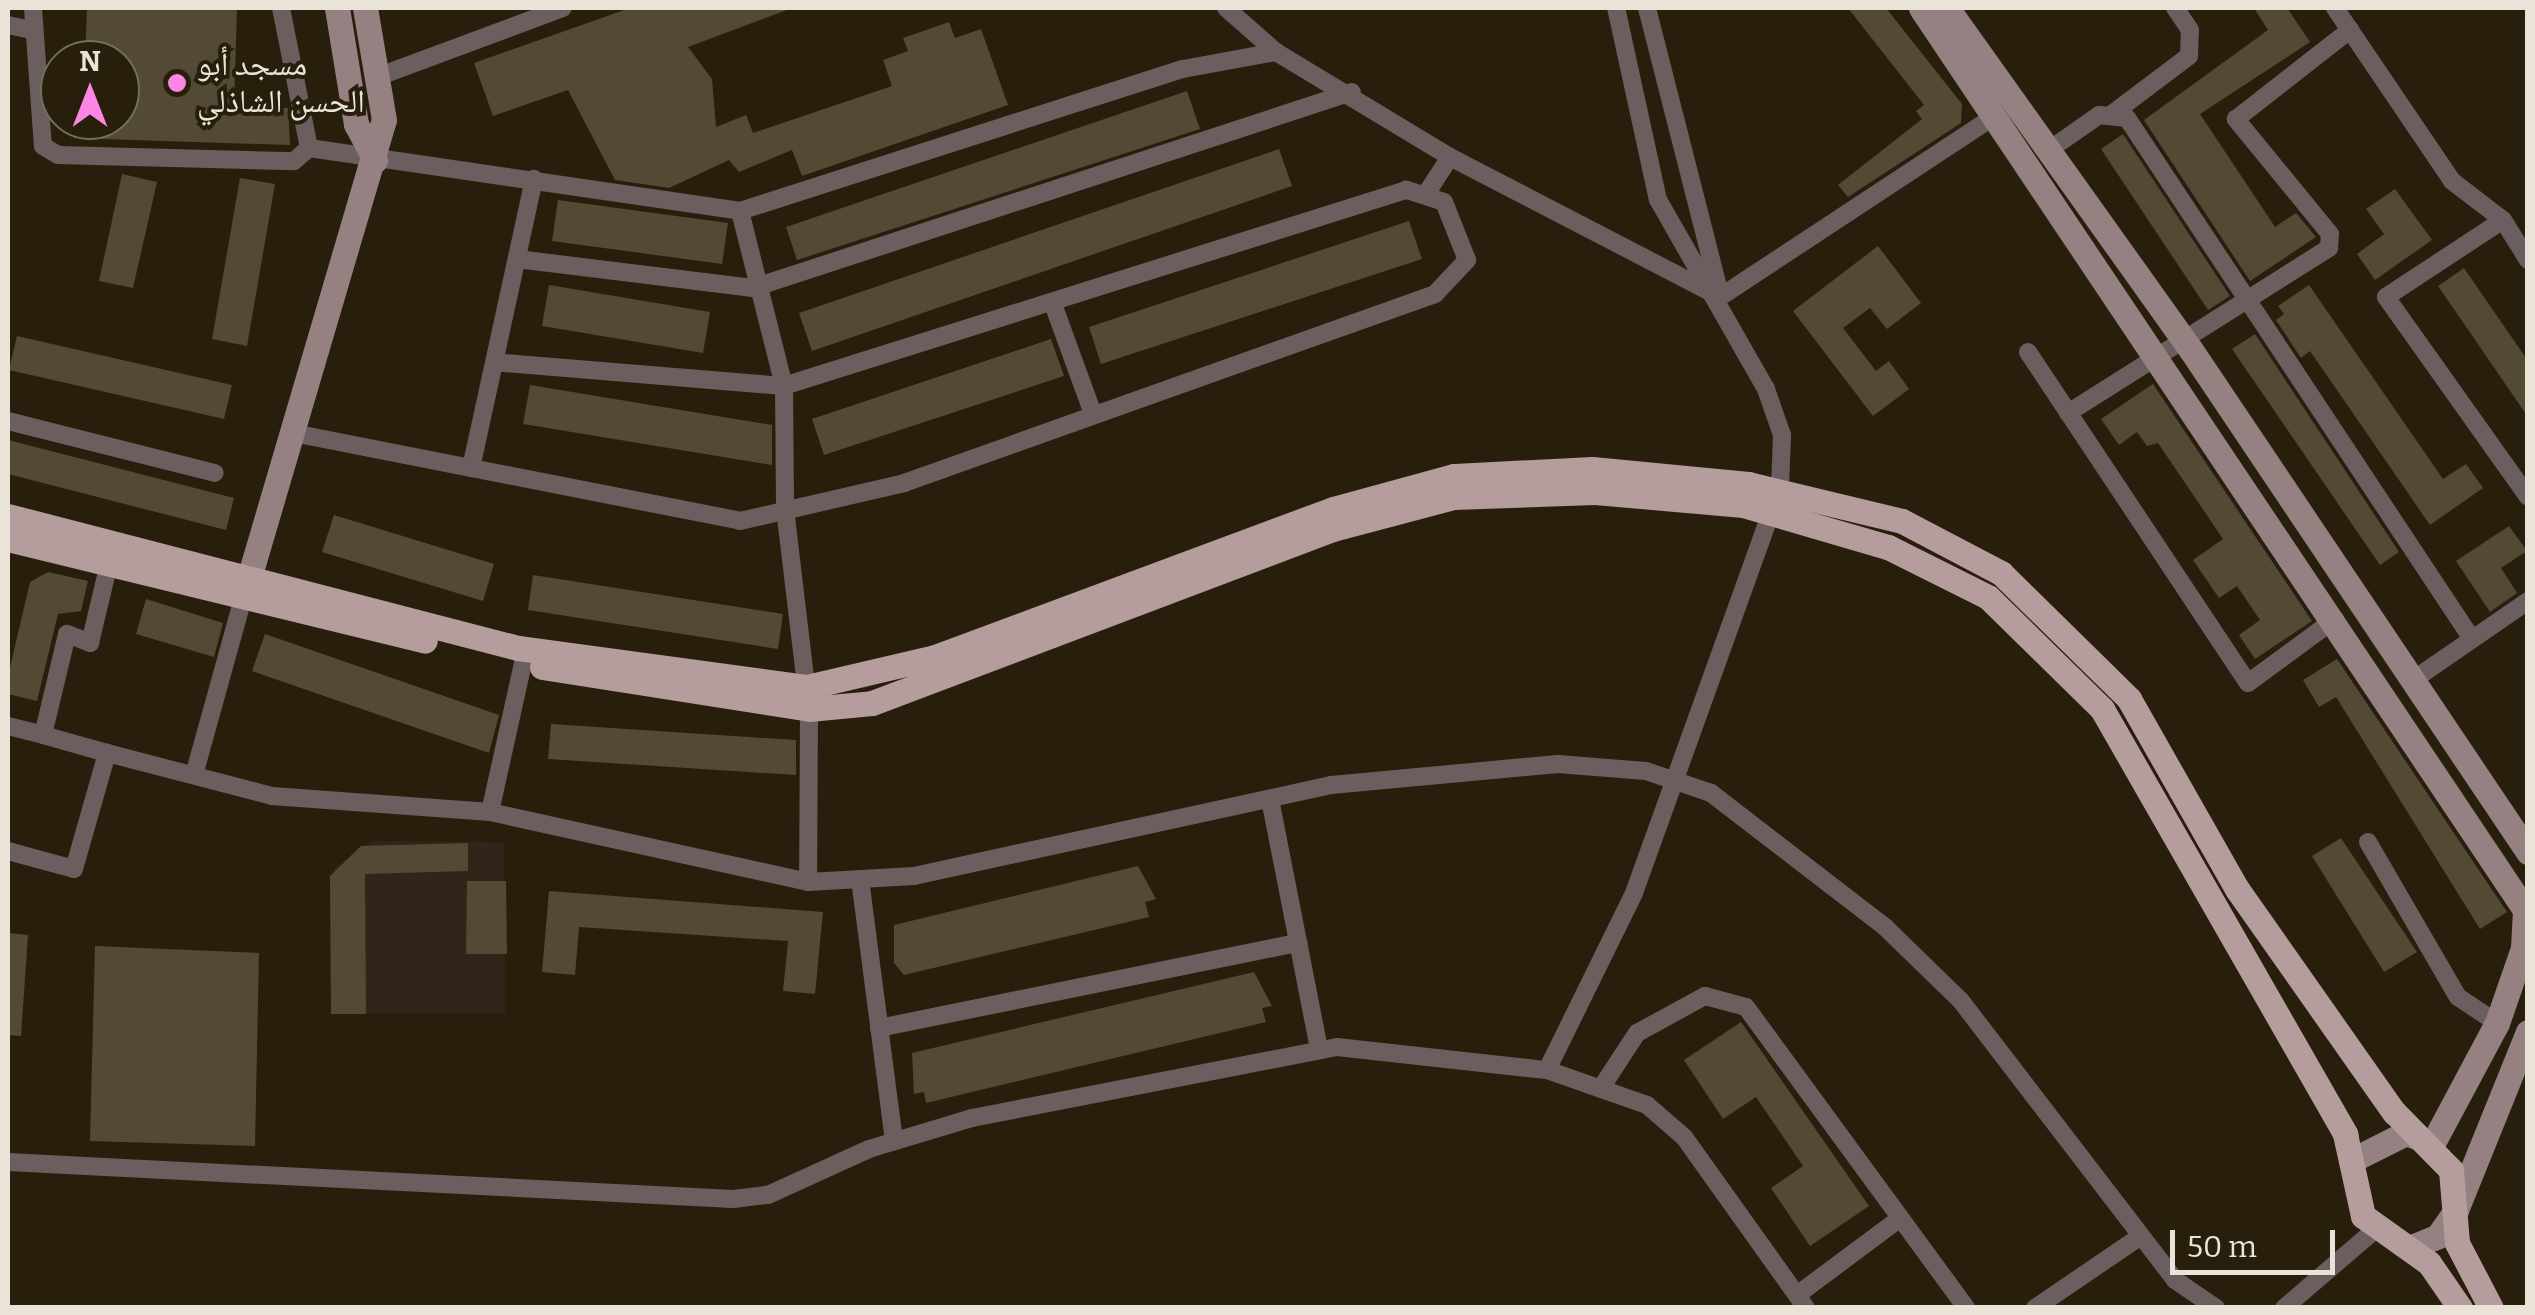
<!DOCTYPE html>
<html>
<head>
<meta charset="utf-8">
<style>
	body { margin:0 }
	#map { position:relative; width:2535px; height:1315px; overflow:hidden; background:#271f0b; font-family:Bitter,"Noto Naskh Arabic",serif }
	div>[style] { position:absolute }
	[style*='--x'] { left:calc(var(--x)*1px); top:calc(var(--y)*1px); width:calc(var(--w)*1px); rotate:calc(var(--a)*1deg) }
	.education>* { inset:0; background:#322418 }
	.building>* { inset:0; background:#534a35 }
	.minor>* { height:18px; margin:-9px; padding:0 9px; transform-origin:9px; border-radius:9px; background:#6a5e5f }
	.secondary>* { height:25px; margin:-12.5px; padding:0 12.5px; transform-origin:12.5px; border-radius:12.5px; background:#958182 }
	.primary>* { height:25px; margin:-12.5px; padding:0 12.5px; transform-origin:12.5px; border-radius:12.5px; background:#b59c9d }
	.dots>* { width:28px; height:28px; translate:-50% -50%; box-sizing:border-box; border:5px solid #271f0b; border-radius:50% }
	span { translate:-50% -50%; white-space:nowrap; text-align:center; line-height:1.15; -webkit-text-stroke:8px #271f0b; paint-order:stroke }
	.poi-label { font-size:32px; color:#e9e4d7 }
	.left { translate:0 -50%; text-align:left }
	.frame { position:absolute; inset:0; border:10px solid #e9e4d7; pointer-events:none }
	.north { position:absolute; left:40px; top:40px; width:100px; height:100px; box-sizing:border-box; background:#271f0b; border:2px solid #756e5d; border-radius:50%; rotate:0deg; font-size:28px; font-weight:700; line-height:40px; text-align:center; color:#e9e4d7 }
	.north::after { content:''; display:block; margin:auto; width:35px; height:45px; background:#fb86e4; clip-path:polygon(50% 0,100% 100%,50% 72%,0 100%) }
	.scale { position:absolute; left:2170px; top:1230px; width:165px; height:45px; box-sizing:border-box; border:5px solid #e9e4d7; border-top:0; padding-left:12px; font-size:30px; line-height:35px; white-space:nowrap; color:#e9e4d7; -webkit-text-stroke:8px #271f0b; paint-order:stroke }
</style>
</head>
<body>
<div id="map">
	<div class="education">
		<div style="clip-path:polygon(372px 841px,504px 842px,505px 1013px,331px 1014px,330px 885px,335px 867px)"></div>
	</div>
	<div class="building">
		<div style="clip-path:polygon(87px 8px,237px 8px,234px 106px,288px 108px,290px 145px,73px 138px,74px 120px,120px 120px,120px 60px,85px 60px)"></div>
		<div style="clip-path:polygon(630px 8px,792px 8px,688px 47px,712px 79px,716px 127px,746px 115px,753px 133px,892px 86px,883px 60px,908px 51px,903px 38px,949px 22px,955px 38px,981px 29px,1008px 105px,802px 176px,792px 150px,739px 172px,729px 160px,669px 188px,615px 180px,568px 90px,493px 116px,474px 63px)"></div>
		<div style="clip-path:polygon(1848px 8px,1886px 8px,1962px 104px,1961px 123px,1848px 197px,1838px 185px,1922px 119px,1916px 111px,1924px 105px)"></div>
		<div style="clip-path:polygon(2254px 8px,2287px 8px,2310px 42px,2200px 114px,2275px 227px,2296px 213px,2316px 237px,2250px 281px,2144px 120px,2268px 30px)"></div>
		<div style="clip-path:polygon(1187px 91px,1200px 129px,797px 260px,786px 227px)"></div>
		<div style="clip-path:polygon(2123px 134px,2230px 296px,2208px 310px,2101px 149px)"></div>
		<div style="clip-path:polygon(1279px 149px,1292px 186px,812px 351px,799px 313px)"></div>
		<div style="clip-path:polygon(122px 174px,157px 182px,133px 288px,99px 281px)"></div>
		<div style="clip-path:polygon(240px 178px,275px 184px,247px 346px,212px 339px)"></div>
		<div style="clip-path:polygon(2395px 189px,2432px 240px,2375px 280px,2357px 254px,2384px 234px,2366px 209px)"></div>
		<div style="clip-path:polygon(558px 200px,728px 223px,722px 264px,552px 241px)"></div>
		<div style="clip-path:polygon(1409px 221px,1422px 259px,1101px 364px,1089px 327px)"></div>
		<div style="clip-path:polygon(1878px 246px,1921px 303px,1887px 329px,1870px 308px,1843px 328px,1876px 371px,1889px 361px,1909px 389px,1873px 416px,1793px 311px)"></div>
		<div style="clip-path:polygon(2464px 268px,2528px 361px,2528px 417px,2438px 286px)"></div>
		<div style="clip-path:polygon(549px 285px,710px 312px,703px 353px,542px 326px)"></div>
		<div style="clip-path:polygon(2309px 285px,2443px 479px,2466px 464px,2483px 488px,2430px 525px,2310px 351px,2301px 358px,2276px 320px,2284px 314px,2278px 306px)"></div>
		<div style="clip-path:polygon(2255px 334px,2399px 552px,2380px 565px,2232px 349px)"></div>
		<div style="clip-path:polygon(17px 336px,232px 385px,224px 419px,9px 370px)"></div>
		<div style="clip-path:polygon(1051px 339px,1064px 376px,824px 455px,812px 419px)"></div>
		<div style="clip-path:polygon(2153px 384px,2312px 621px,2255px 659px,2239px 635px,2260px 620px,2237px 586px,2219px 598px,2193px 560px,2223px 539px,2158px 443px,2147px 446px,2137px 432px,2119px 445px,2101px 419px)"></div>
		<div style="clip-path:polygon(530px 385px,772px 425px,772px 465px,523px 424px)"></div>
		<div style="clip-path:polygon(8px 440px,234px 498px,226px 530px,8px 474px)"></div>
		<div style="clip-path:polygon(334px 515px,494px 564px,483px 601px,322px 552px)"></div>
		<div style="clip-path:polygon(2509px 526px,2527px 551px,2501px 568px,2517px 593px,2490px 612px,2456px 561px)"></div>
		<div style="clip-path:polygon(48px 572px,88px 581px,81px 611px,58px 614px,37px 701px,8px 694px,8px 676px,30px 582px)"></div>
		<div style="clip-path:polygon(533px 575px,783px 614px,778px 649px,528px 610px)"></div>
		<div style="clip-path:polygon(146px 599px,223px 623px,214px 657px,136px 634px)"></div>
		<div style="clip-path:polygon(265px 634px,499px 715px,489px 753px,252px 671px)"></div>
		<div style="clip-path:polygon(2337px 659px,2507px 912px,2480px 929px,2336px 697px,2319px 707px,2303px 680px)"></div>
		<div style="clip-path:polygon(551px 724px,796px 740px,796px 775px,548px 759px)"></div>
		<div style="clip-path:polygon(2341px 838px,2417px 952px,2384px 972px,2312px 856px)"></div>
		<div style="clip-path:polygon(468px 843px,468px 871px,365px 874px,366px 1014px,331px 1014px,330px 876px,361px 846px)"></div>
		<div style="clip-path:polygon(1138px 866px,1156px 899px,1145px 902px,1149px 917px,904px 975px,894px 963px,894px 925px)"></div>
		<div style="clip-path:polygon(467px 881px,506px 881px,507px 954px,466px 954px)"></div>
		<div style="clip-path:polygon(549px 891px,823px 912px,815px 994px,783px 991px,788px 941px,579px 927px,575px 975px,542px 972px)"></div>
		<div style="clip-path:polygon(8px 933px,28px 935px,21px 1036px,8px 1035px)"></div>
		<div style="clip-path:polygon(95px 946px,259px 953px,255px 1146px,90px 1141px)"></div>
		<div style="clip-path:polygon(1254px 972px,1272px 1006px,1262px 1008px,1266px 1022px,926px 1103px,924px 1092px,914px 1094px,912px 1053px)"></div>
		<div style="clip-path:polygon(1741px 1022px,1869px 1206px,1810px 1246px,1771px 1188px,1803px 1166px,1756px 1097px,1723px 1119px,1684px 1060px)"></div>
	</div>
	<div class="minor">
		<div style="--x:33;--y:8;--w:138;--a:85.9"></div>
		<div style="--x:43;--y:146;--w:17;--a:31"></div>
		<div style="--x:58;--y:155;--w:236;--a:1.5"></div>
		<div style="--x:294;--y:161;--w:20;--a:-41"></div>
		<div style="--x:281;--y:8;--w:143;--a:78.7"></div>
		<div style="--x:1226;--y:8;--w:67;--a:41.3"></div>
		<div style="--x:1647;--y:8;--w:288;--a:75.7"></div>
		<div style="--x:2335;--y:8;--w:209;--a:55.9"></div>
		<div style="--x:2452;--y:181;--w:64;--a:37.4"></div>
		<div style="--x:2503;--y:220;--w:47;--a:58"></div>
		<div style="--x:8;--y:25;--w:25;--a:12"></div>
		<div style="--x:377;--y:77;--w:198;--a:-20.4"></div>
		<div style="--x:2112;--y:114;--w:96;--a:-37"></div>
		<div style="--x:2189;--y:56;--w:26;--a:-88"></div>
		<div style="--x:2190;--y:30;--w:27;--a:-124"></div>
		<div style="--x:309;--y:148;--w:436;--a:8.3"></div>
		<div style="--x:740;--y:211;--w:465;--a:-17.8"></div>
		<div style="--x:1183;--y:69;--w:95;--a:-10.4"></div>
		<div style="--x:1276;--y:52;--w:203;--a:31.1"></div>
		<div style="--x:1450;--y:157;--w:304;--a:27.4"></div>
		<div style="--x:2049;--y:150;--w:61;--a:-35"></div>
		<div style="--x:2099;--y:115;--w:28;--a:6"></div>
		<div style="--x:2127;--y:118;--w:625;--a:56.49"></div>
		<div style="--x:1426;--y:194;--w:44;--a:-57"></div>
		<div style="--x:740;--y:211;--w:180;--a:75.9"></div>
		<div style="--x:784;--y:386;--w:123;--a:89.5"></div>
		<div style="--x:785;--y:509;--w:201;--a:83.2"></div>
		<div style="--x:809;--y:709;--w:173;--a:90.3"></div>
		<div style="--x:2503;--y:220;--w:140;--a:146.7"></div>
		<div style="--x:2386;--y:297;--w:245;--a:54.6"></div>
		<div style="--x:517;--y:259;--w:238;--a:7"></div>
		<div style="--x:753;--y:288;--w:630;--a:-18.12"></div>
		<div style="--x:1720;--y:297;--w:328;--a:-33.4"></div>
		<div style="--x:1053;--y:304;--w:117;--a:70"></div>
		<div style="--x:2028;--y:352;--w:397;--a:56.4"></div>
		<div style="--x:2248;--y:683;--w:108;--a:-36.3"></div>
		<div style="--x:2068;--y:413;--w:309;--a:-32.3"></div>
		<div style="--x:2329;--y:248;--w:14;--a:-86"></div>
		<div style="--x:2330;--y:234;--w:149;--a:-129.3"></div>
		<div style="--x:2236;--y:119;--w:145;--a:-38"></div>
		<div style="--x:8;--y:421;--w:213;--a:14.1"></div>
		<div style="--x:293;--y:433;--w:456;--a:11.1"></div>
		<div style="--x:740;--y:521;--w:168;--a:-13"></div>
		<div style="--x:904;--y:483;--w:564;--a:-19.59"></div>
		<div style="--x:1435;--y:294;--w:47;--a:-46.7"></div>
		<div style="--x:1467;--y:260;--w:62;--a:-111.6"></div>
		<div style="--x:1444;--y:202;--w:40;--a:-162"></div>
		<div style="--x:1406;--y:190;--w:652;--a:162.51"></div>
		<div style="--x:784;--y:386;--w:290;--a:-175.3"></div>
		<div style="--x:471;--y:468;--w:296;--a:-77.7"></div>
		<div style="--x:2413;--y:680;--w:140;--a:-34.5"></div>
		<div style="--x:8;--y:726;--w:36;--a:14"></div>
		<div style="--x:107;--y:753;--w:171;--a:14.6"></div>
		<div style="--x:272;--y:796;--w:219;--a:4.2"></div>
		<div style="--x:490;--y:812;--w:326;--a:12.4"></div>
		<div style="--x:808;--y:882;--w:106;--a:-3.2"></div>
		<div style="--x:914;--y:876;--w:427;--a:-12.3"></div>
		<div style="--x:1331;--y:785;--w:228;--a:-5.3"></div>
		<div style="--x:1558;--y:764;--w:88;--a:4.5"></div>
		<div style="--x:1646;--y:771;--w:69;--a:18.7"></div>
		<div style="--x:1711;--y:793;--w:220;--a:37.6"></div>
		<div style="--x:1885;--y:927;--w:106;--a:44.2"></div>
		<div style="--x:1961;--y:1001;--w:352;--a:52.5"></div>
		<div style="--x:2175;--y:1280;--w:50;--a:34.3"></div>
		<div style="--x:194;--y:775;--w:184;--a:-74.5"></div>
		<div style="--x:1270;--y:799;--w:255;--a:78.9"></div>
		<div style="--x:490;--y:812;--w:153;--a:-77.5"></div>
		<div style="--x:2368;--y:842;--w:179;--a:59.9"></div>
		<div style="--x:2458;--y:997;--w:47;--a:33.7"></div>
		<div style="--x:8;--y:851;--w:68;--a:15.3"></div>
		<div style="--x:74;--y:869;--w:121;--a:-74.1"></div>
		<div style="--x:107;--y:753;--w:66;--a:-164.3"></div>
		<div style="--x:43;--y:735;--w:104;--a:-76.6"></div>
		<div style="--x:67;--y:634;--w:25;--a:21"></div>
		<div style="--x:90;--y:643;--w:82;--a:-76.6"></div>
		<div style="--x:860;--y:879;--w:264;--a:82.6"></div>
		<div style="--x:879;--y:1028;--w:428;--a:-11.5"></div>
		<div style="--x:1547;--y:1070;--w:197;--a:-63.8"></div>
		<div style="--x:1634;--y:893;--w:431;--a:-70.2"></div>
		<div style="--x:1780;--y:488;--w:53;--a:-87.8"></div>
		<div style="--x:1782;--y:435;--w:49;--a:-109.2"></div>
		<div style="--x:1766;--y:389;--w:218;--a:-119.7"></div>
		<div style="--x:1658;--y:200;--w:197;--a:-102.3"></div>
		<div style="--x:1603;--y:1085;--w:62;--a:-56.8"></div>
		<div style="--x:1637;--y:1033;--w:77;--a:-28.6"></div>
		<div style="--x:1705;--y:996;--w:42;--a:15"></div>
		<div style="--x:1746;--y:1007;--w:373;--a:53.8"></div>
		<div style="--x:8;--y:1162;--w:726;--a:2.92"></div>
		<div style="--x:733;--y:1199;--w:35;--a:-7"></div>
		<div style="--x:768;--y:1195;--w:111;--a:-24.5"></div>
		<div style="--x:869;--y:1149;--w:108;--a:-16.8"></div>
		<div style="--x:972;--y:1118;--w:372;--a:-11"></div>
		<div style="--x:1337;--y:1047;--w:211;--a:6.3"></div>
		<div style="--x:1547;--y:1070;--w:106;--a:19.3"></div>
		<div style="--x:1647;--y:1105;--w:49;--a:40.9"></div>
		<div style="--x:1684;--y:1137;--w:210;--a:54.5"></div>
		<div style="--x:1797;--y:1295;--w:127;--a:-36.7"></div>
		<div style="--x:2035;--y:1308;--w:128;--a:-34.2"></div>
		<div style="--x:2284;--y:1308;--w:121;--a:-40.7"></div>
	</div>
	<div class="secondary">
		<div style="--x:337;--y:8;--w:118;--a:80.7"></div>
		<div style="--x:356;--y:124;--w:41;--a:62.2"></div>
		<div style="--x:1921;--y:8;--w:1086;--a:56.19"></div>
		<div style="--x:2525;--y:910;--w:38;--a:93"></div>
		<div style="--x:2523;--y:948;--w:79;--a:109.1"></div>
		<div style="--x:2497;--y:1023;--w:136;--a:118.1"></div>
		<div style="--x:2433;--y:1143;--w:29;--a:-160"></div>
		<div style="--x:2406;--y:1133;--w:56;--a:153.4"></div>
		<div style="--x:1947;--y:8;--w:420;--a:54.5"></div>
		<div style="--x:2191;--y:350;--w:605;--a:56.13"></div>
		<div style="--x:244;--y:595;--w:495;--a:-73.6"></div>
		<div style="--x:384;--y:120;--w:114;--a:-99.6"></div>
		<div style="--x:2409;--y:1248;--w:31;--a:-22"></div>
		<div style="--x:2438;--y:1236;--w:32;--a:-55"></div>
		<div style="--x:2456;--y:1210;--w:192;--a:-68"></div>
	</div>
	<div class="primary">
		<div style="--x:8;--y:516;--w:527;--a:14.51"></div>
		<div style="--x:518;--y:648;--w:292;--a:7.7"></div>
		<div style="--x:807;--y:687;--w:131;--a:-13.2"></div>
		<div style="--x:935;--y:657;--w:425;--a:-20.4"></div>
		<div style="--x:1333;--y:509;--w:125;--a:-15.3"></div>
		<div style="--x:1454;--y:476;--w:138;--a:-2.9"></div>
		<div style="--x:1592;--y:469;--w:157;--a:5.5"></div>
		<div style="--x:1748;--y:484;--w:158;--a:13.5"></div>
		<div style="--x:1902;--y:521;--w:112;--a:27.7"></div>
		<div style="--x:2001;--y:573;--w:180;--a:44.5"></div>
		<div style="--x:2129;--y:699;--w:219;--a:60.4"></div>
		<div style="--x:2237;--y:889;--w:273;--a:54.9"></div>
		<div style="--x:2394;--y:1112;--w:81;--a:45.5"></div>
		<div style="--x:2451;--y:1170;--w:73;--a:85.3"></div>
		<div style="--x:2457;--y:1243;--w:73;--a:62.4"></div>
		<div style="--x:8;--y:539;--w:429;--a:13.7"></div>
		<div style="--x:542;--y:667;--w:270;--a:8.9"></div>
		<div style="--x:809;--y:709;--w:63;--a:-5.4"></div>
		<div style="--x:872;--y:703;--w:493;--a:-20.7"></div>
		<div style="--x:1333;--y:529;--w:124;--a:-14.9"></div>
		<div style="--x:1453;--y:497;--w:142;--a:-2"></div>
		<div style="--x:1595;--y:492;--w:149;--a:5"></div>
		<div style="--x:1743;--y:505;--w:151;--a:16.2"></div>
		<div style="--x:1888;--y:547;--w:112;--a:26.6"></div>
		<div style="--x:1988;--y:597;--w:160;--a:44.5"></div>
		<div style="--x:2102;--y:709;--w:490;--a:60.2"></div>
		<div style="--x:2345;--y:1134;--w:84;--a:77.6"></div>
		<div style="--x:2363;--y:1216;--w:81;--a:35.5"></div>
		<div style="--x:2429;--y:1263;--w:55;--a:55.4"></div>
	</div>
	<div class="dots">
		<div style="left:177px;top:83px;background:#fb86e4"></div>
	</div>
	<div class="poi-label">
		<span class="left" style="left:197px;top:83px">مسجد أبو<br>الحسن الشاذلي</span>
	</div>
	<div class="frame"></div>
	<div class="north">N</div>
	<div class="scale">50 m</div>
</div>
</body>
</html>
